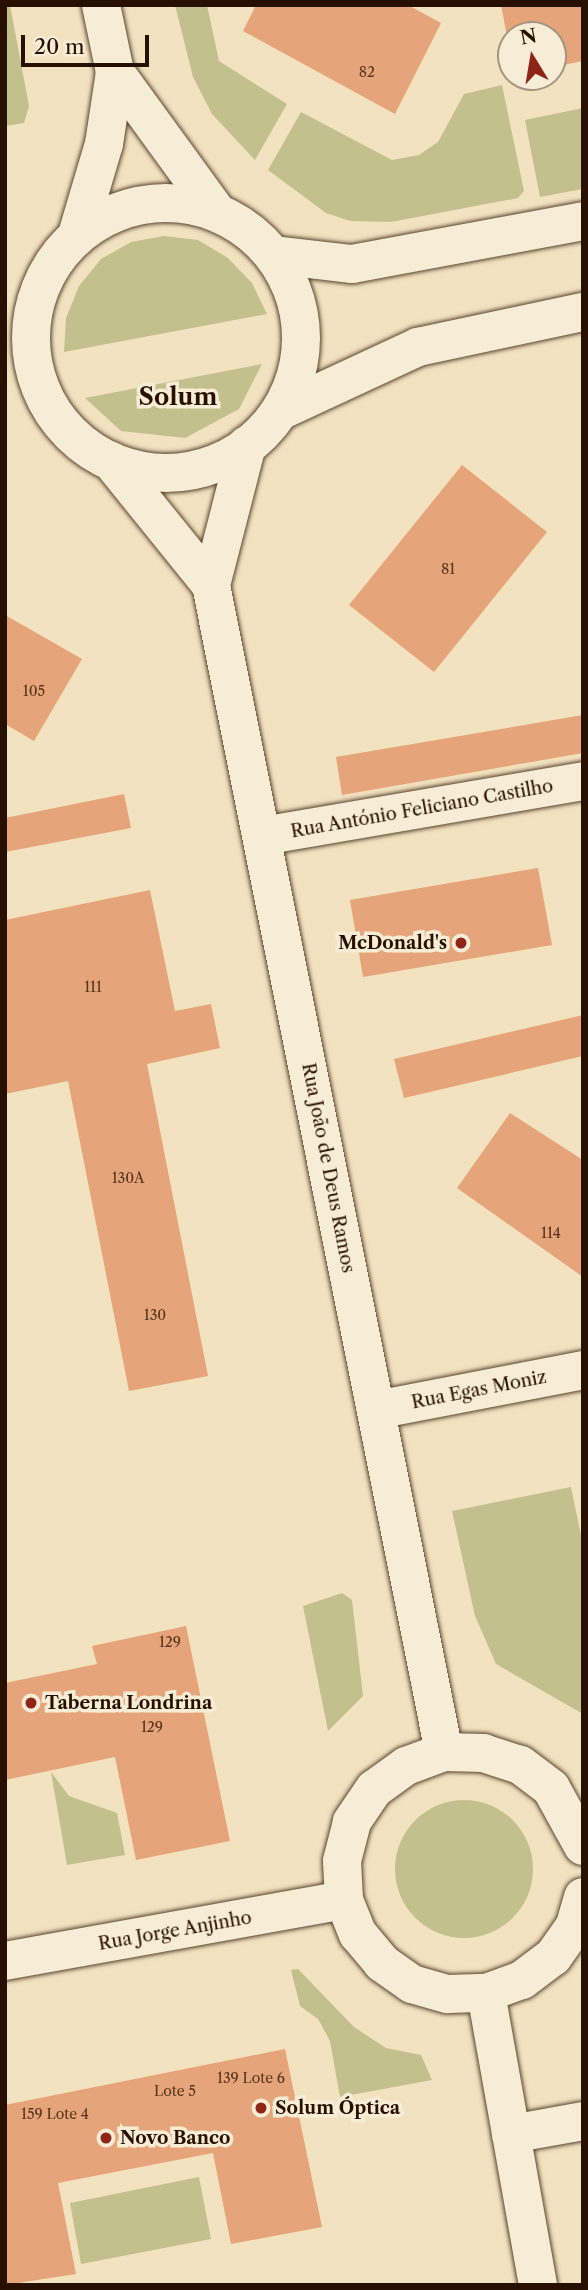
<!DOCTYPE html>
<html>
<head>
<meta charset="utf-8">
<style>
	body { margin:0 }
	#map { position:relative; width:588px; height:2290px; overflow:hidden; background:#f3e2bf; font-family:"Libre Caslon Text",serif }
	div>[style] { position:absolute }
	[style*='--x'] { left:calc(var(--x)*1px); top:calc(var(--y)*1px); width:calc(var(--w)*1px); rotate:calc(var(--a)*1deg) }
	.green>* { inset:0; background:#c2c18d }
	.round { border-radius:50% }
	.building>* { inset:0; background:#e5a479 }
	.roads { filter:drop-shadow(0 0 2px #5b4430) drop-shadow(0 0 2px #5b4430) }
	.minor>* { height:38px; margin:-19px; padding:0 19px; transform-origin:19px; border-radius:19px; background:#f7ecd5 }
	.tertiary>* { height:38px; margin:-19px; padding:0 19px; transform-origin:19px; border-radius:19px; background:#f7ecd5 }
	.secondary>* { height:38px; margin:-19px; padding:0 19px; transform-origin:19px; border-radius:19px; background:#f7ecd5 }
	.secondary>.ring { margin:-19px; padding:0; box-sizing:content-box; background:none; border:38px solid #f7ecd5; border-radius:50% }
	.dots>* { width:19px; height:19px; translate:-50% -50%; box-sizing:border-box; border:4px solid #f7ecd5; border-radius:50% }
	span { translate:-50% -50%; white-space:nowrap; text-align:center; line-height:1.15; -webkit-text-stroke:7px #f7ecd5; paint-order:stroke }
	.number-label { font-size:14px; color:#57351e }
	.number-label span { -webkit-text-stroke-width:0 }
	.street-label { font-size:18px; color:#281000 }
	.poi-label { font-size:18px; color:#281000; font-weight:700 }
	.right { translate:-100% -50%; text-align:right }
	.left { translate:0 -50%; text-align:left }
	.district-label { font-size:24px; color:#281000; font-weight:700 }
	.frame { position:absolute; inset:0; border:7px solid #281000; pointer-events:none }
	.north { position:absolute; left:497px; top:21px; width:70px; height:70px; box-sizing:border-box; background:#f7ecd5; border:2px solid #a49480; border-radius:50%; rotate:349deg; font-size:19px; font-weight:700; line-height:28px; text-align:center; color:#281000 }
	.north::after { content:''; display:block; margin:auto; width:24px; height:32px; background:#8f2418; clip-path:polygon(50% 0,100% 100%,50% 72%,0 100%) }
	.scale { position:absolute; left:21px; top:35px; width:128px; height:32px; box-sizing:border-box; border:4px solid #281000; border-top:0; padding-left:9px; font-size:21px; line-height:24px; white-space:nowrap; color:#281000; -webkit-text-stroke:5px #f7ecd5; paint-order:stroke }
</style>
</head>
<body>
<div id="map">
	<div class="green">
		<div style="clip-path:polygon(5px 5px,10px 5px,29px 106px,24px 123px,5px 126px)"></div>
		<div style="clip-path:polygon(175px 5px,207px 5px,219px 61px,287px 104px,255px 160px,212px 114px,193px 77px)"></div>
		<div style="clip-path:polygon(502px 85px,524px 191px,518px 198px,391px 222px,350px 221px,326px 213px,268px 170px,301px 112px,392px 160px,419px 155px,438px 142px,464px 94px)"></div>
		<div style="clip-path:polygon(583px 108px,583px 189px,540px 197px,525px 120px)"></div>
		<div style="clip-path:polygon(164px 236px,198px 240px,228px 258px,252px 283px,267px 314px,64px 352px,66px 318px,79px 286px,101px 259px,131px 242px)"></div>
		<div style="clip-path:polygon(262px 364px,239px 409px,185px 438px,121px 431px,85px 398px)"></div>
		<div style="clip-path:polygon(571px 1487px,583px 1545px,583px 1714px,496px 1664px,475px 1616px,452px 1511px)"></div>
		<div style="clip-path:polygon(342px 1593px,352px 1600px,363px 1696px,328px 1731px,303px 1606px)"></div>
		<div style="clip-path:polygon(51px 1772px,69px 1796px,117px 1813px,125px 1855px,67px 1865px)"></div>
		<div class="round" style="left:395px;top:1800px;width:138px;height:138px"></div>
		<div style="clip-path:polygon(298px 1969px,354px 2027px,386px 2048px,421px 2055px,432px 2080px,340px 2097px,330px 2041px,318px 2019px,300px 2006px,291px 1970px)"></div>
		<div style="clip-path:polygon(199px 2177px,211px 2239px,81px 2264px,70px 2203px)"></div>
	</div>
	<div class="building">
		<div style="clip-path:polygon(256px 5px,408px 5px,441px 23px,395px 114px,243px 31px)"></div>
		<div style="clip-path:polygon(501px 5px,583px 5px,583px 61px,553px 67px,553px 35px,511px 35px,511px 57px)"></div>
		<div style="clip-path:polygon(462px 465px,547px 532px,434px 672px,349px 605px)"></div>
		<div style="clip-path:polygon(5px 615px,82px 659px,34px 741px,5px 724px)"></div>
		<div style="clip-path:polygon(583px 715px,583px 753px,342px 795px,336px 757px)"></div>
		<div style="clip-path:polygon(124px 794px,131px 828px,5px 852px,5px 818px)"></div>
		<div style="clip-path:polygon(538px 868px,552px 945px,363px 977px,350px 900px)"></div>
		<div style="clip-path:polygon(150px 890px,175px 1011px,211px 1004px,220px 1048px,147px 1064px,208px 1376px,129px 1391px,68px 1081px,5px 1094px,5px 920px)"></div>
		<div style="clip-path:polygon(583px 1015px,583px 1056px,404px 1098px,394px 1059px)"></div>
		<div style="clip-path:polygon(510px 1113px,583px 1160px,583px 1277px,457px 1188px)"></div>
		<div style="clip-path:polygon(186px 1626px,230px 1841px,136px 1860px,115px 1757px,5px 1780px,5px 1683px,97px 1664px,92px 1646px)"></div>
		<div style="clip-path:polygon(285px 2049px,322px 2227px,231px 2244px,213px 2153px,58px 2183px,76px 2274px,5px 2285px,5px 2105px)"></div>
	</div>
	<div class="roads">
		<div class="minor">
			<div style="--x:280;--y:411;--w:152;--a:-24.9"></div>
			<div style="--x:418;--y:347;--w:169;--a:-12"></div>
			<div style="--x:262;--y:836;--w:326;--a:-9.7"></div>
			<div style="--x:376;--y:1410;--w:211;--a:-10.9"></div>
			<div style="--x:511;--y:2134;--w:73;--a:-10.2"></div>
		</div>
		<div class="tertiary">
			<div style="--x:5;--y:1961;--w:344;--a:-10.2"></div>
		</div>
		<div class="secondary">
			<div style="--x:115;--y:72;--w:172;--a:54"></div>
			<div class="ring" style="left:31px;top:203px;width:232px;height:232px"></div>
			<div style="--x:77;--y:235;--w:95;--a:-73.5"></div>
			<div style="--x:104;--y:144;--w:73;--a:-81.3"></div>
			<div style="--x:115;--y:72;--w:68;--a:-101.8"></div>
			<div style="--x:274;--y:255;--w:79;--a:6.6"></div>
			<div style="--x:352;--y:264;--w:235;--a:-10.5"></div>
			<div style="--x:247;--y:445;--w:145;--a:104.4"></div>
			<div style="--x:211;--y:585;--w:1190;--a:78.71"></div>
			<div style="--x:111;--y:461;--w:159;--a:51.1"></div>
			<div style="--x:583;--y:1846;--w:66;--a:-118.9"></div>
			<div style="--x:551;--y:1788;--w:39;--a:-143"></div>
			<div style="--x:520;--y:1765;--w:38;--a:-162"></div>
			<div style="--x:484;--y:1753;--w:40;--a:-178.6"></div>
			<div style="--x:444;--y:1752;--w:40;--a:159.8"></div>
			<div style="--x:406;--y:1766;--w:39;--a:144"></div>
			<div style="--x:374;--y:1789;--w:40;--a:124"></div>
			<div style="--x:352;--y:1822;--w:40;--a:104.4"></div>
			<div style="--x:342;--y:1861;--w:39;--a:87"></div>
			<div style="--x:344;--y:1900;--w:37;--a:68"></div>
			<div style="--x:358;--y:1934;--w:38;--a:50"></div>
			<div style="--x:382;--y:1963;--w:37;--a:35"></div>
			<div style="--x:412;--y:1984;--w:37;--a:16"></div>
			<div style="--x:448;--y:1994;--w:38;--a:-2"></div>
			<div style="--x:486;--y:1993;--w:38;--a:-20"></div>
			<div style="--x:522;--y:1980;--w:39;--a:-37"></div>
			<div style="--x:553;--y:1957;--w:39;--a:-55"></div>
			<div style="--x:575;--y:1925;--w:29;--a:-74"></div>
			<div style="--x:486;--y:1993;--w:297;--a:79.9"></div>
		</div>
	</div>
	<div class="dots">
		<div style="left:461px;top:943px;background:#8f2418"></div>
		<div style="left:31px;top:1703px;background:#8f2418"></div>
		<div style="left:261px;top:2108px;background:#8f2418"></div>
		<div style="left:106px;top:2138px;background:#8f2418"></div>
	</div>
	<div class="number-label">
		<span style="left:367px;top:72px">82</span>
		<span style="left:448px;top:569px">81</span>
		<span style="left:34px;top:691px">105</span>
		<span style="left:93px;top:987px">111</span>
		<span style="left:128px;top:1178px">130A</span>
		<span style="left:551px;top:1233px">114</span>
		<span style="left:155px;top:1315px">130</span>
		<span style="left:170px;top:1642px">129</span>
		<span style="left:152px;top:1727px">129</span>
		<span style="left:251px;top:2078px">139 Lote 6</span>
		<span style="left:175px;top:2091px">Lote 5</span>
		<span style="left:55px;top:2114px">159 Lote 4</span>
	</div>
	<div class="street-label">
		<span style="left:422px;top:809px;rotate:-10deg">Rua António Feliciano Castilho</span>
		<span style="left:328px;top:1168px;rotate:79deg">Rua João de Deus Ramos</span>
		<span style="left:479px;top:1390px;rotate:-11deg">Rua Egas Moniz</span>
		<span style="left:175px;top:1931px;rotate:-10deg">Rua Jorge Anjinho</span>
	</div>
	<div class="poi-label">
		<span class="right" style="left:447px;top:943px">McDonald's</span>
		<span class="left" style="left:45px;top:1703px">Taberna Londrina</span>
		<span class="left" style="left:275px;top:2108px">Solum Óptica</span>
		<span class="left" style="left:120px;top:2138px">Novo Banco</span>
	</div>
	<div class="district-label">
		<span style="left:178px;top:397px">Solum</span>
	</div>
	<div class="frame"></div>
	<div class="north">N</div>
	<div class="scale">20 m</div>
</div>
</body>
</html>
